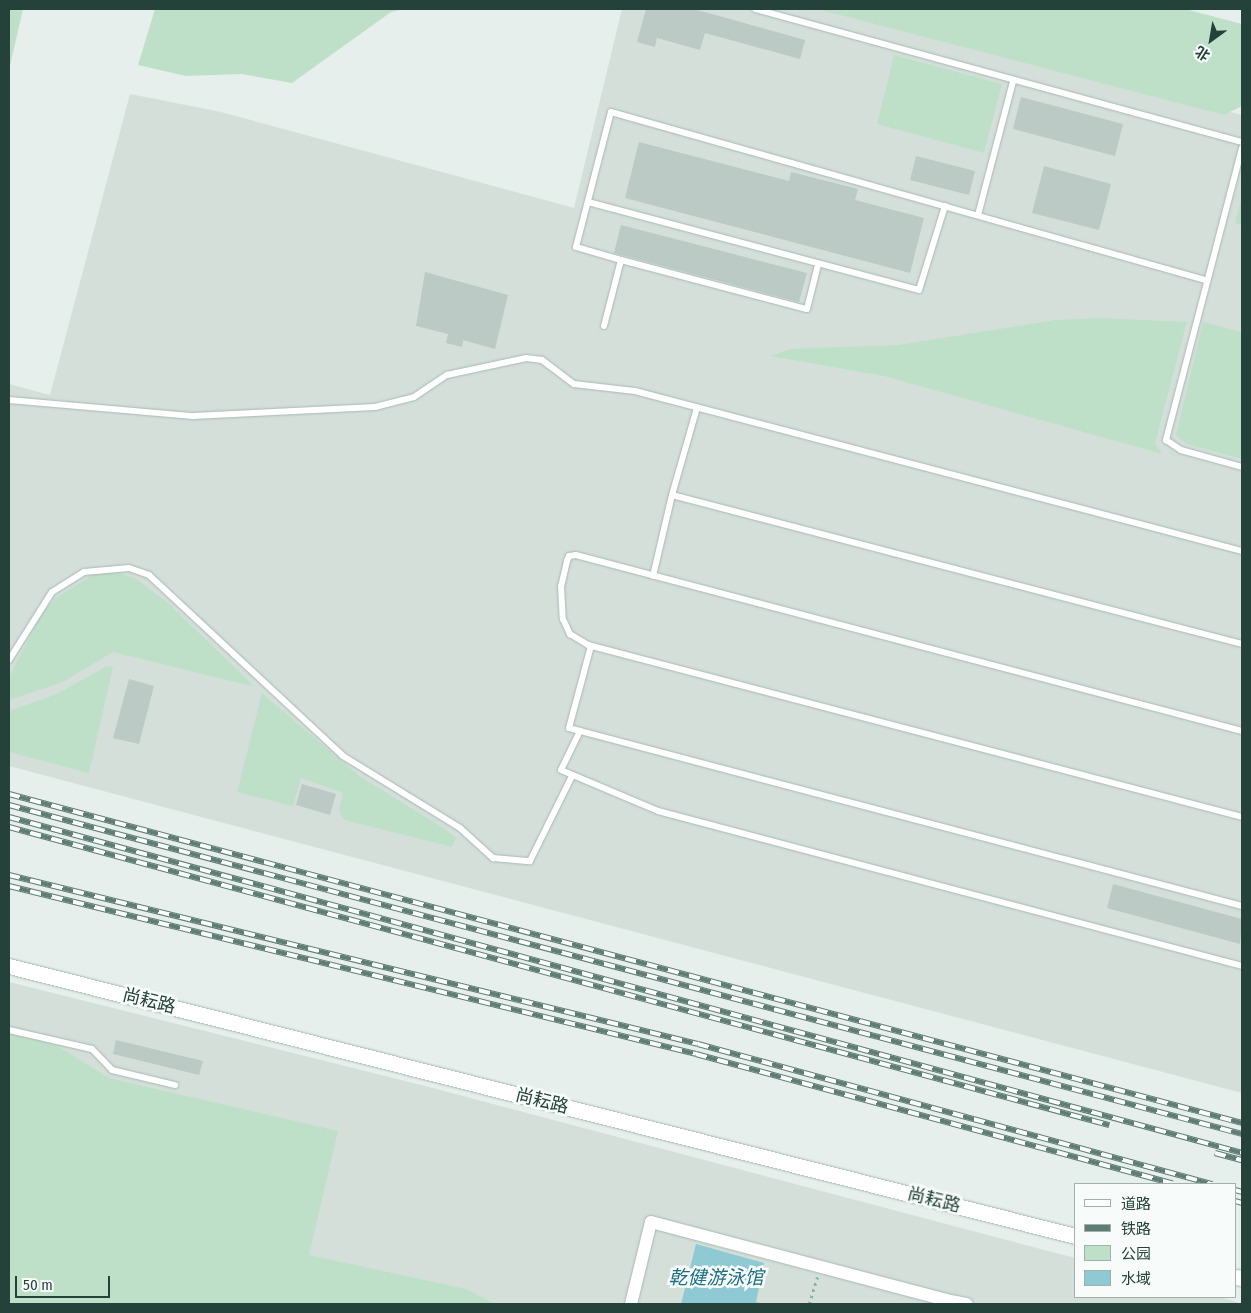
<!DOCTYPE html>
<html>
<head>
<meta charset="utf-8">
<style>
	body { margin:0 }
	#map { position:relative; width:1251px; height:1313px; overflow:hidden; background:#e6efeb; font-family:"Fira Sans Condensed","Noto Sans SC",sans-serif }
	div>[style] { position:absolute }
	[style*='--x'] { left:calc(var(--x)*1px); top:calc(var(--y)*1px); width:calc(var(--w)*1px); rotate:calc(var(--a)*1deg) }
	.built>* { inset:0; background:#d4dfda }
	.green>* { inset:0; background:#bfe0c8 }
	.water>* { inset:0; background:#8ec9d4 }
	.building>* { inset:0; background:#bbcac4 }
	.path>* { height:2.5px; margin-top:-1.25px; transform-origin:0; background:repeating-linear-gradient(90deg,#86b3a5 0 2.5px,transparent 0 6.5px) }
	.roads { filter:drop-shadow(0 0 1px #a8b8b2) drop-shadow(0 0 1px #a8b8b2) }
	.service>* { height:6px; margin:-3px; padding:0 3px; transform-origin:3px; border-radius:3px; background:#fff }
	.minor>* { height:12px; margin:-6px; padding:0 6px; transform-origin:6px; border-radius:6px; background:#fff }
	.tertiary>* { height:15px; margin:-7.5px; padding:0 7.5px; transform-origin:7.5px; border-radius:7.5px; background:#fff }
	.rail>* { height:5.5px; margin-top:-2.75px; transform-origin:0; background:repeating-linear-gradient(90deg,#f7fbf9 0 11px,#5f7d75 0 22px); box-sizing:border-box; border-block:1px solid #5f7d75 }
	span { translate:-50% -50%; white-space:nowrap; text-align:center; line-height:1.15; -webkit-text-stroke:5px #f7fbf9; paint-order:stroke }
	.street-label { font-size:18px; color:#24423a }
	.water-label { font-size:19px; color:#1c6f80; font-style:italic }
	.frame { position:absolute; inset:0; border:10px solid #24423a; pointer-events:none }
	.legend { position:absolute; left:1074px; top:1183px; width:162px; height:115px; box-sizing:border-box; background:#f7fbf9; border:1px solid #a3b1ad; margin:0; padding:6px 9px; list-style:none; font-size:15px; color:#24423a }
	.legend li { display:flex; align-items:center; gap:10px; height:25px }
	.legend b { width:25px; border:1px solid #a3b1ad }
	.north { position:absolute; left:1186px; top:15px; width:50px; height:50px; -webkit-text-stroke:4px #f7fbf9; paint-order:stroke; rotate:212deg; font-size:14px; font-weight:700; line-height:20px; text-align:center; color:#24423a }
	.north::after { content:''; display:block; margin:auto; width:18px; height:22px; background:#24423a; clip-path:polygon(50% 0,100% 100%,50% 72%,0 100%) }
	.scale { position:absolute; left:15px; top:1276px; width:95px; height:22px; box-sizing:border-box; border:2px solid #24423a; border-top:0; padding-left:6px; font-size:15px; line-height:18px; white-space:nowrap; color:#24423a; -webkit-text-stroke:4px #f7fbf9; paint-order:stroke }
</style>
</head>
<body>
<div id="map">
	<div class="built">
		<div style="clip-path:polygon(622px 9px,838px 9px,1242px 115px,1242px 1093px,9px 766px,9px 384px,50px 395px,130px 94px,221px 112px,574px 208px)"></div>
		<div style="clip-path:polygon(9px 982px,429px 1087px,1075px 1258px,1075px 1297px,1221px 1297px,1242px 1304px,9px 1304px)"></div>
	</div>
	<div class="green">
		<div style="clip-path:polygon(9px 9px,23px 9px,9px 70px)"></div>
		<div style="clip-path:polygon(155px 9px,404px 9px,391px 12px,292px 83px,242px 74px,186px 76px,138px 65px)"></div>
		<div style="clip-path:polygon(817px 9px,1185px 9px,1242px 24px,1242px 106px,1224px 115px)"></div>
		<div style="clip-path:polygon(894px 55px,1002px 84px,984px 153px,877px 124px)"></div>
		<div style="clip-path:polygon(1242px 196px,1242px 225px,1235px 223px)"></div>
		<div style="clip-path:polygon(1101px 318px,1187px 322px,1155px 443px,1162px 454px,884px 376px,770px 356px,790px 349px,898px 345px,1055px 320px)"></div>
		<div style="clip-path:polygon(1203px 322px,1242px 332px,1242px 459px,1186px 444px,1176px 435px)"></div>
		<div style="clip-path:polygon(96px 573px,120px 573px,136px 579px,167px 602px,255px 687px,113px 652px,63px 682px,9px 700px,9px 677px,40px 617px,54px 599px)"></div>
		<div style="clip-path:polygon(107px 666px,113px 667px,89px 773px,9px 752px,9px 711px,57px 694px)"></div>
		<div style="clip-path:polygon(262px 693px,358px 775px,442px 827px,456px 838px,452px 847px,344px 820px,339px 810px,343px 793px,301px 778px,293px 806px,237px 792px)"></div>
		<div style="clip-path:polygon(9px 1031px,48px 1040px,109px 1078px,338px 1131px,309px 1255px,466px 1289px,495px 1304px,9px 1304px)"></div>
	</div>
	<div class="water">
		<div style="clip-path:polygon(696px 1244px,764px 1263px,756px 1302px,765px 1304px,681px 1304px)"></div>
	</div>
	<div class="building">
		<div style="clip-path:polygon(646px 9px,694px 9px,805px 40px,800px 59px,705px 33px,700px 50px,657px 38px,655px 47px,637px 42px)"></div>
		<div style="clip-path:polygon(1021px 97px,1123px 124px,1115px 156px,1013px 129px)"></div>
		<div style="clip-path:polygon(639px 142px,789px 181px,791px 172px,858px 189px,855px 200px,924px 218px,910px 273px,625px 198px)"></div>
		<div style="clip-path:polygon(916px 156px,975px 171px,969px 195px,910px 180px)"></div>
		<div style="clip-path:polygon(1044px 166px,1111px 184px,1099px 230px,1032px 213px)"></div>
		<div style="clip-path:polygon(621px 225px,807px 273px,799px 302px,614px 253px)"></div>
		<div style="clip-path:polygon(425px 272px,508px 295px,495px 349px,463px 340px,462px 347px,446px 343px,448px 334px,416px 326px)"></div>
		<div style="clip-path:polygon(129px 679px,154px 686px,139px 744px,113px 738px)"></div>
		<div style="clip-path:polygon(302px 784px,336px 794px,330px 815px,296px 805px)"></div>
		<div style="clip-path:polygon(1113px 884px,1242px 919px,1240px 944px,1107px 908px)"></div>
		<div style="clip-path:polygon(116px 1040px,203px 1061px,199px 1075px,113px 1054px)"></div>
	</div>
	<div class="path">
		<div style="--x:809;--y:1304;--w:28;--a:-73"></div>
	</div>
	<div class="roads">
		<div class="service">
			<div style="--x:755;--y:9;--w:505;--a:15.28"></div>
			<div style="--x:1242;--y:148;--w:302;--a:104.6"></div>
			<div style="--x:1166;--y:440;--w:18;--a:34"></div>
			<div style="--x:1181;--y:450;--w:63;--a:15.6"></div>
			<div style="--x:588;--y:202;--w:342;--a:14.9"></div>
			<div style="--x:919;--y:290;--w:88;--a:-72.8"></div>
			<div style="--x:978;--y:215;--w:138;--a:-75.3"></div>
			<div style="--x:621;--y:260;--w:192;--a:14.8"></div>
			<div style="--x:807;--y:309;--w:45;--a:-76"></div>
			<div style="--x:604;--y:326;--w:68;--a:-75.6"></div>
			<div style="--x:621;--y:260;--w:47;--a:-163.9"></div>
			<div style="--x:576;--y:247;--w:139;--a:-75.5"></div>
			<div style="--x:611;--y:112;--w:617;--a:15.79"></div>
			<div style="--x:9;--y:400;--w:185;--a:5"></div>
			<div style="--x:193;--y:416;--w:182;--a:-2.8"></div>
			<div style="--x:375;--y:407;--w:40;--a:-14.4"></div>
			<div style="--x:414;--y:397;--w:40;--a:-34"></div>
			<div style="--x:447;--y:375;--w:81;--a:-12.1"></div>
			<div style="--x:526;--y:358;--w:16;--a:7"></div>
			<div style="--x:542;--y:360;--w:40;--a:37"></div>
			<div style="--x:574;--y:384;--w:61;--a:6.5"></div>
			<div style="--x:635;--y:391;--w:628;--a:14.77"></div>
			<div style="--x:672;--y:495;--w:91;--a:-74"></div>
			<div style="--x:653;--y:576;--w:83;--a:-76.8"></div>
			<div style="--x:672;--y:495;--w:589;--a:14.65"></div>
			<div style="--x:9;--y:660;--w:80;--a:-57.7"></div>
			<div style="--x:52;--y:592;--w:38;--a:-32"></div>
			<div style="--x:84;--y:572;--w:45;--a:-5.1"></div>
			<div style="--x:129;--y:568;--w:21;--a:19"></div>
			<div style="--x:149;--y:575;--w:265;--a:43"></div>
			<div style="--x:343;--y:756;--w:137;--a:31.6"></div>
			<div style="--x:460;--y:828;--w:45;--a:42.3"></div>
			<div style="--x:493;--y:858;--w:37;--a:5"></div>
			<div style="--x:530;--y:861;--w:95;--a:-63.7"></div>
			<div style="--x:580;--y:731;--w:11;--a:-165"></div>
			<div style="--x:569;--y:728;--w:85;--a:-75"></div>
			<div style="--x:1242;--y:731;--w:689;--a:-165.2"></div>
			<div style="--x:576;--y:555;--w:7;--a:172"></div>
			<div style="--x:569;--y:556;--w:5;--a:112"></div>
			<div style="--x:567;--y:561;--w:26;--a:103"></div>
			<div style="--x:561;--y:586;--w:33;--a:87"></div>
			<div style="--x:563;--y:619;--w:17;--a:65"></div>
			<div style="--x:570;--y:634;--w:21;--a:31"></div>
			<div style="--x:588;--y:645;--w:676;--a:14.73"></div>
			<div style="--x:1242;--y:906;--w:685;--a:-165.19"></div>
			<div style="--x:580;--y:731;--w:43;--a:116"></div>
			<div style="--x:561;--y:770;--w:105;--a:22.9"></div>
			<div style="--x:658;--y:811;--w:604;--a:14.86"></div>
			<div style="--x:9;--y:1030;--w:85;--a:12.9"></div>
			<div style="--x:92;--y:1049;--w:29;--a:46"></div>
			<div style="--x:112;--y:1070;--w:65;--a:13.4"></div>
		</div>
		<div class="minor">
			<div style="--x:946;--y:1300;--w:21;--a:11"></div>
			<div style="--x:631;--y:1304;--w:84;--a:-76.3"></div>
			<div style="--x:651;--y:1222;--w:305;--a:14.8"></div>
			<div style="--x:946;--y:1300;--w:4;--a:104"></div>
		</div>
		<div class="tertiary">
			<div style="--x:9;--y:966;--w:1100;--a:14.21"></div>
			<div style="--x:1235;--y:1277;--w:7;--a:8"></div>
		</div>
	</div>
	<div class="rail">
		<div style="--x:9;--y:794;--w:1276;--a:14.94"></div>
		<div style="--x:9;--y:805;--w:1276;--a:14.94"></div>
		<div style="--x:9;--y:817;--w:1278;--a:15.24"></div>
		<div style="--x:9;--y:827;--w:1140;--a:15.16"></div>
		<div style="--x:9;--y:875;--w:709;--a:13.78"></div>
		<div style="--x:698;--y:1044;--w:533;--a:15.24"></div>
		<div style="--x:9;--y:886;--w:707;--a:13.74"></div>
		<div style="--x:696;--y:1054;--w:494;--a:15.2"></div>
		<div style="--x:1215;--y:1153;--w:28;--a:15"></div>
		<div style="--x:1235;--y:1190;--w:7;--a:16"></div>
		<div style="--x:1235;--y:1201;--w:7;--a:16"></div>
	</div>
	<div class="street-label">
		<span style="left:149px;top:1001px;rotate:14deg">尚耘路</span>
		<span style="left:542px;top:1101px;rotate:14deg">尚耘路</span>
		<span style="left:934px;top:1200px;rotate:14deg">尚耘路</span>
	</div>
	<div class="water-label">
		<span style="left:716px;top:1278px">乾健游泳馆</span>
	</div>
	<div class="frame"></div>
	<ul class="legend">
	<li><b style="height:6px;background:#fff"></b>道路</li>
	<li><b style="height:6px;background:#5f7d75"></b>铁路</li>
	<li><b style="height:14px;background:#bfe0c8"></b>公园</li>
	<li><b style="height:14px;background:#8ec9d4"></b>水域</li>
	</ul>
	<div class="north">北</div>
	<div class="scale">50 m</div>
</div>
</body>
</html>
